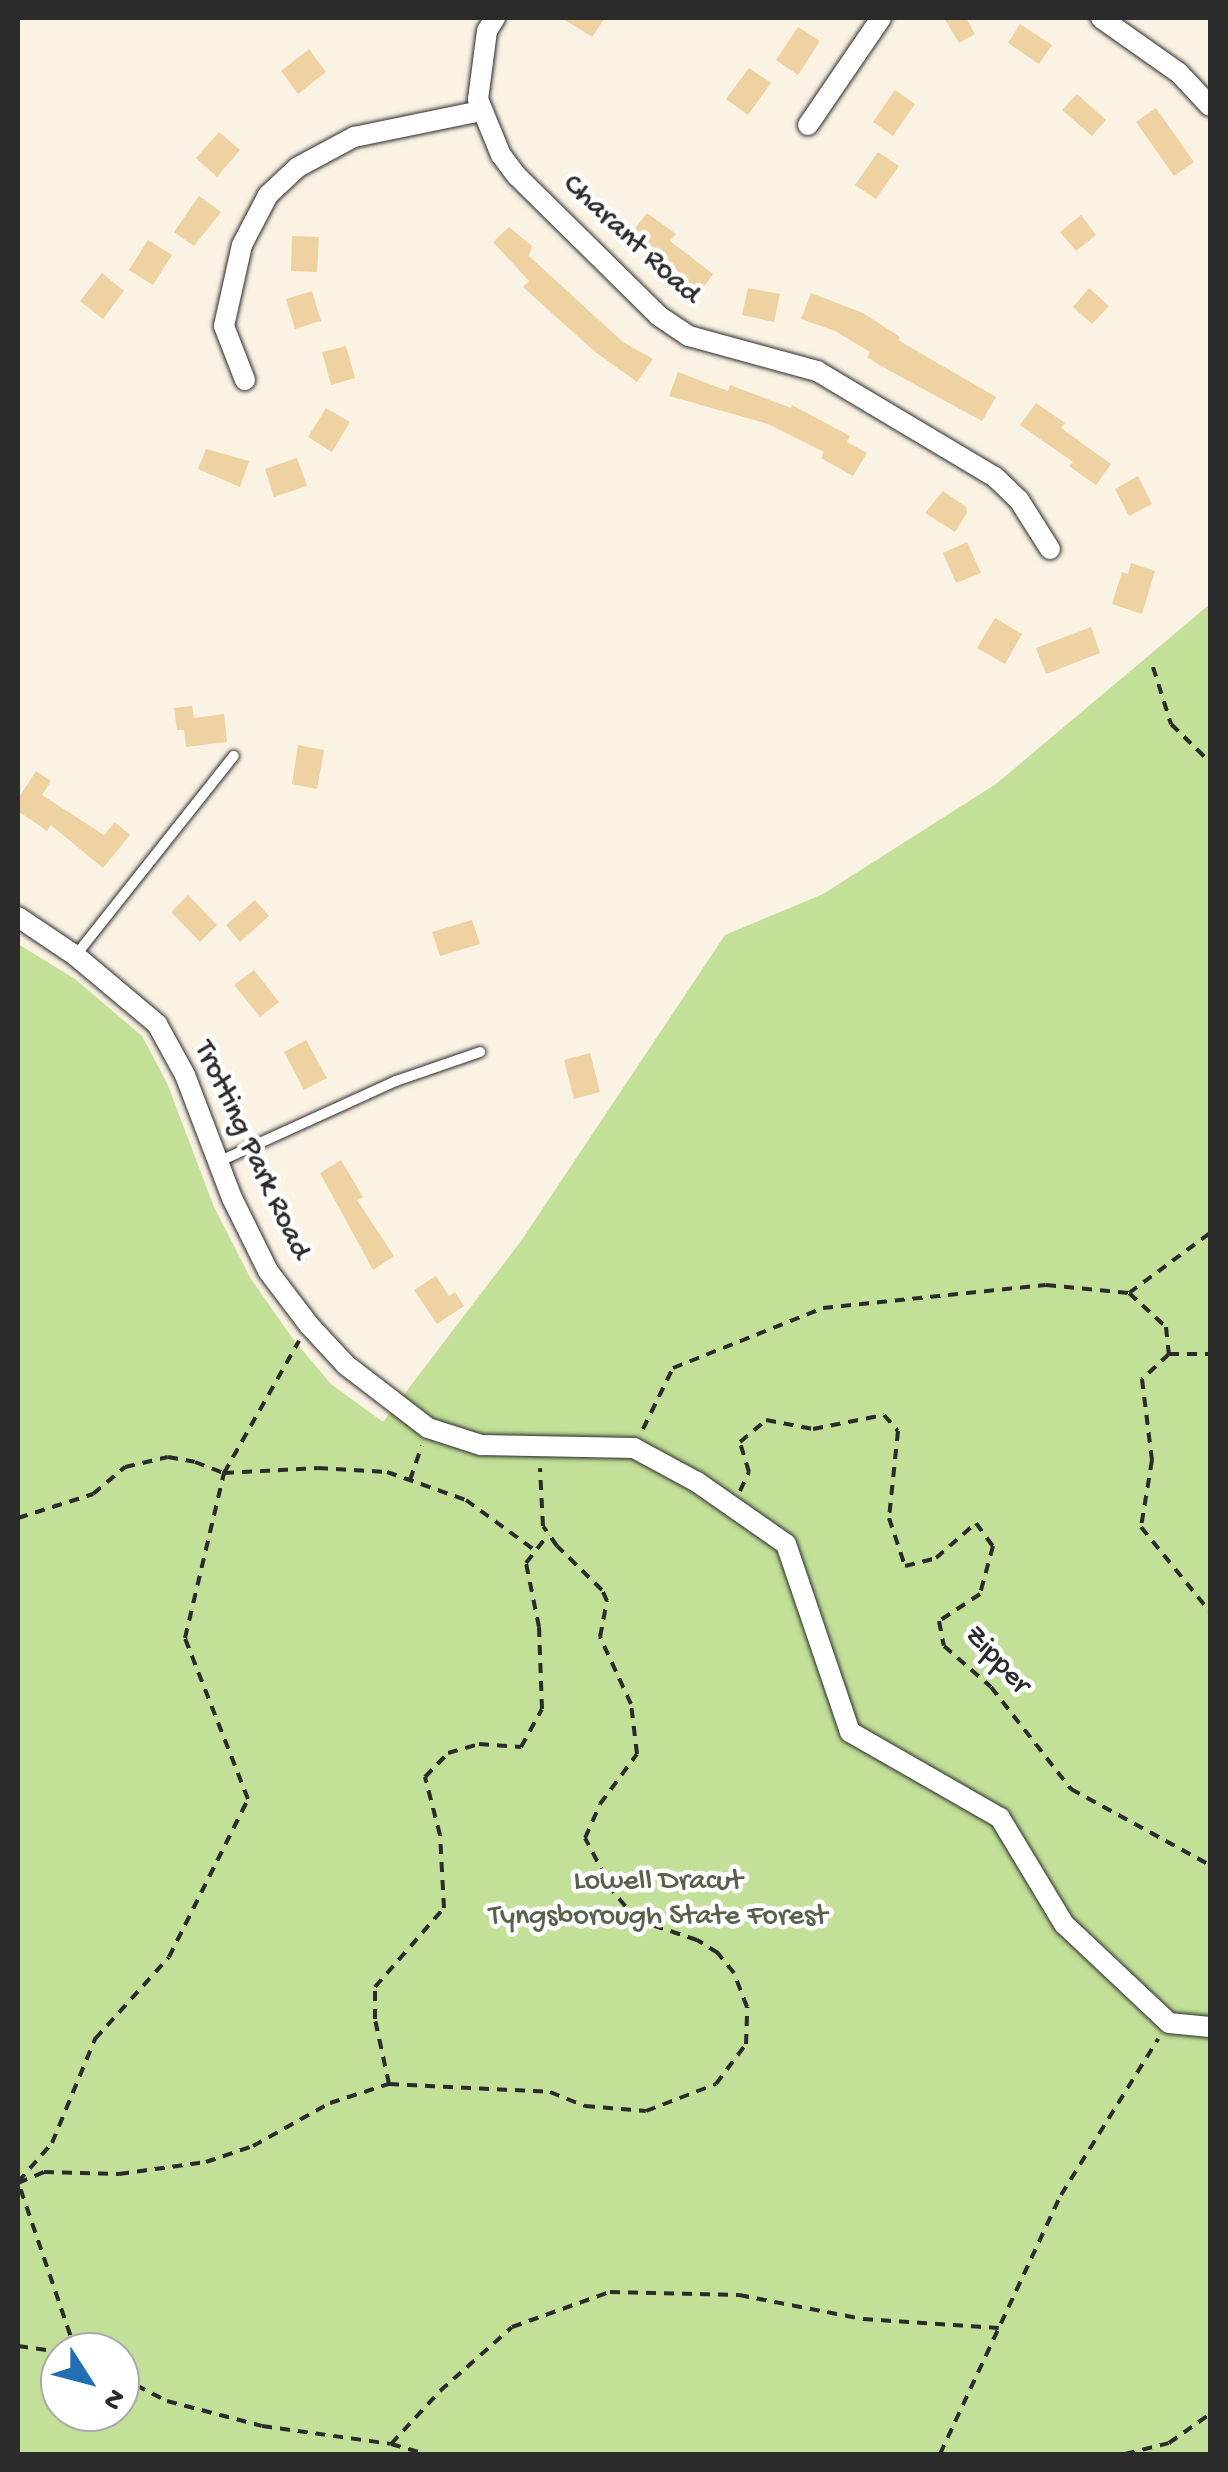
<!DOCTYPE html>
<html>
<head>
<meta charset="utf-8">
<style>
	body { margin:0 }
	#map { position:relative; width:1228px; height:2472px; overflow:hidden; background:#faf2e3; font-family:"Gochi Hand",sans-serif }
	div>[style] { position:absolute }
	[style*='--x'] { left:calc(var(--x)*1px); top:calc(var(--y)*1px); width:calc(var(--w)*1px); rotate:calc(var(--a)*1deg) }
	.green>* { inset:0; background:#c2e098 }
	.building>* { inset:0; background:#eed2a2 }
	.path>* { height:4px; margin-top:-2px; transform-origin:0; background:repeating-linear-gradient(90deg,#2b2b2b 0 10px,transparent 0 18px) }
	.roads { filter:drop-shadow(0 0 2px #2b2b2b) drop-shadow(0 0 2px #2b2b2b) }
	.service>* { height:10px; margin:-5px; padding:0 5px; transform-origin:5px; border-radius:5px; background:#fff }
	.minor>* { height:20px; margin:-10px; padding:0 10px; transform-origin:10px; border-radius:10px; background:#fff }
	span { translate:-50% -50%; white-space:nowrap; text-align:center; line-height:1.15; -webkit-text-stroke:9px #fff; paint-order:stroke }
	.street-label { font-size:30px; color:#2b2b2b }
	.park-label { font-size:30px; color:#58614c }
	.frame { position:absolute; inset:0; border:20px solid #2b2b2b; pointer-events:none }
	.north { position:absolute; left:40px; top:2332px; width:100px; height:100px; box-sizing:border-box; background:#fff; border:2px solid #aaa; border-radius:50%; rotate:126deg; font-size:28px; font-weight:700; line-height:40px; text-align:center; color:#2b2b2b }
	.north::after { content:''; display:block; margin:auto; width:35px; height:45px; background:#1f6fb2; clip-path:polygon(50% 0,100% 100%,50% 72%,0 100%) }
</style>
</head>
<body>
<div id="map">
	<div class="green">
		<div style="clip-path:polygon(evenodd,1210px 604px,1210px 2454px,18px 2454px,18px 944px,75px 979px,142px 1036px,167px 1083px,214px 1207px,251px 1279px,293px 1339px,331px 1384px,383px 1422px,521px 1241px,725px 935px,823px 894px,996px 784px,1210px 604px,60px 2352px,120px 2352px,120px 2412px,60px 2412px,60px 2352px)"></div>
	</div>
	<div class="building">
		<div style="clip-path:polygon(562px 18px,605px 18px,592px 37px)"></div>
		<div style="clip-path:polygon(944px 18px,966px 18px,975px 34px,959px 43px)"></div>
		<div style="clip-path:polygon(1020px 24px,1052px 45px,1039px 64px,1008px 43px)"></div>
		<div style="clip-path:polygon(798px 27px,820px 41px,798px 75px,776px 60px)"></div>
		<div style="clip-path:polygon(309px 49px,326px 72px,298px 94px,281px 71px)"></div>
		<div style="clip-path:polygon(749px 68px,771px 83px,748px 115px,726px 99px)"></div>
		<div style="clip-path:polygon(895px 90px,915px 104px,893px 136px,873px 122px)"></div>
		<div style="clip-path:polygon(1077px 94px,1106px 120px,1092px 136px,1062px 110px)"></div>
		<div style="clip-path:polygon(1156px 108px,1194px 162px,1174px 176px,1136px 122px)"></div>
		<div style="clip-path:polygon(219px 132px,240px 150px,217px 177px,196px 158px)"></div>
		<div style="clip-path:polygon(878px 152px,899px 166px,876px 199px,855px 185px)"></div>
		<div style="clip-path:polygon(199px 196px,221px 212px,194px 246px,174px 232px)"></div>
		<div style="clip-path:polygon(647px 213px,676px 234px,670px 241px,713px 274px,697px 296px,678px 281px,683px 275px,630px 235px)"></div>
		<div style="clip-path:polygon(1081px 215px,1096px 235px,1076px 251px,1060px 232px)"></div>
		<div style="clip-path:polygon(509px 227px,532px 246px,529px 256px,623px 342px,653px 359px,637px 382px,594px 351px,523px 287px,529px 281px,493px 242px)"></div>
		<div style="clip-path:polygon(292px 236px,319px 237px,317px 272px,291px 271px)"></div>
		<div style="clip-path:polygon(148px 240px,172px 255px,153px 285px,129px 270px)"></div>
		<div style="clip-path:polygon(102px 273px,124px 291px,103px 319px,80px 301px)"></div>
		<div style="clip-path:polygon(748px 288px,780px 294px,774px 322px,742px 315px)"></div>
		<div style="clip-path:polygon(1089px 288px,1109px 306px,1092px 324px,1073px 307px)"></div>
		<div style="clip-path:polygon(312px 291px,321px 321px,295px 329px,286px 299px)"></div>
		<div style="clip-path:polygon(811px 293px,863px 313px,900px 337px,898px 340px,996px 397px,982px 421px,881px 366px,867px 357px,870px 352px,835px 331px,801px 319px)"></div>
		<div style="clip-path:polygon(346px 346px,355px 378px,331px 385px,322px 352px)"></div>
		<div style="clip-path:polygon(678px 372px,728px 391px,730px 385px,791px 408px,792px 405px,850px 436px,847px 442px,867px 453px,853px 476px,821px 458px,824px 452px,768px 424px,669px 396px)"></div>
		<div style="clip-path:polygon(1036px 403px,1065px 423px,1061px 428px,1111px 464px,1096px 485px,1069px 466px,1073px 462px,1020px 425px)"></div>
		<div style="clip-path:polygon(326px 408px,350px 422px,332px 452px,308px 437px)"></div>
		<div style="clip-path:polygon(206px 449px,249px 461px,240px 487px,198px 469px)"></div>
		<div style="clip-path:polygon(297px 458px,307px 486px,274px 497px,265px 469px)"></div>
		<div style="clip-path:polygon(1138px 476px,1152px 504px,1129px 516px,1115px 489px)"></div>
		<div style="clip-path:polygon(943px 491px,966px 507px,967px 513px,955px 532px,925px 513px)"></div>
		<div style="clip-path:polygon(967px 542px,981px 573px,956px 583px,943px 553px)"></div>
		<div style="clip-path:polygon(1131px 563px,1155px 571px,1142px 614px,1112px 604px,1122px 572px,1128px 574px)"></div>
		<div style="clip-path:polygon(995px 618px,1022px 634px,1005px 664px,977px 648px)"></div>
		<div style="clip-path:polygon(1091px 627px,1100px 653px,1046px 674px,1036px 648px)"></div>
		<div style="clip-path:polygon(192px 706px,194px 718px,224px 714px,227px 742px,186px 747px,184px 730px,177px 730px,174px 708px)"></div>
		<div style="clip-path:polygon(298px 745px,324px 750px,317px 789px,292px 784px)"></div>
		<div style="clip-path:polygon(36px 771px,51px 781px,42px 795px,104px 835px,115px 822px,130px 835px,103px 868px,51px 825px,47px 831px,18px 811px,18px 799px)"></div>
		<div style="clip-path:polygon(188px 895px,217px 925px,200px 942px,171px 912px)"></div>
		<div style="clip-path:polygon(255px 900px,269px 916px,240px 942px,226px 925px)"></div>
		<div style="clip-path:polygon(472px 920px,480px 944px,440px 956px,432px 932px)"></div>
		<div style="clip-path:polygon(254px 970px,279px 1002px,260px 1017px,234px 985px)"></div>
		<div style="clip-path:polygon(306px 1040px,327px 1078px,304px 1090px,284px 1052px)"></div>
		<div style="clip-path:polygon(590px 1053px,600px 1092px,574px 1099px,564px 1060px)"></div>
		<div style="clip-path:polygon(341px 1160px,363px 1197px,357px 1200px,394px 1256px,373px 1270px,320px 1173px)"></div>
		<div style="clip-path:polygon(436px 1276px,449px 1296px,455px 1292px,464px 1306px,437px 1324px,414px 1290px)"></div>
	</div>
	<div class="path">
		<div style="--x:1153;--y:667;--w:60;--a:72.5"></div>
		<div style="--x:1171;--y:724;--w:54;--a:44.3"></div>
		<div style="--x:1129;--y:1293;--w:101;--a:-36.5"></div>
		<div style="--x:1169;--y:1354;--w:37;--a:137"></div>
		<div style="--x:1142;--y:1379;--w:82;--a:83"></div>
		<div style="--x:1152;--y:1460;--w:68;--a:99.3"></div>
		<div style="--x:1141;--y:1527;--w:109;--a:50.9"></div>
		<div style="--x:1169;--y:1354;--w:41;--a:0"></div>
		<div style="--x:643;--y:1429;--w:68;--a:-63.8"></div>
		<div style="--x:673;--y:1368;--w:162;--a:-21.8"></div>
		<div style="--x:823;--y:1308;--w:224;--a:-5.9"></div>
		<div style="--x:1046;--y:1285;--w:83;--a:5.5"></div>
		<div style="--x:1129;--y:1293;--w:50;--a:42.6"></div>
		<div style="--x:1166;--y:1327;--w:27;--a:84"></div>
		<div style="--x:410;--y:1480;--w:36;--a:-71"></div>
		<div style="--x:740;--y:1491;--w:21;--a:-65"></div>
		<div style="--x:749;--y:1472;--w:31;--a:-107"></div>
		<div style="--x:740;--y:1442;--w:34;--a:-40"></div>
		<div style="--x:766;--y:1420;--w:48;--a:10.8"></div>
		<div style="--x:813;--y:1429;--w:72;--a:-11.2"></div>
		<div style="--x:884;--y:1415;--w:21;--a:49"></div>
		<div style="--x:898;--y:1431;--w:87;--a:95.9"></div>
		<div style="--x:889;--y:1518;--w:51;--a:71.6"></div>
		<div style="--x:905;--y:1566;--w:32;--a:-14"></div>
		<div style="--x:936;--y:1558;--w:53;--a:-41.2"></div>
		<div style="--x:976;--y:1523;--w:29;--a:54"></div>
		<div style="--x:993;--y:1546;--w:50;--a:105.2"></div>
		<div style="--x:980;--y:1594;--w:49;--a:146.6"></div>
		<div style="--x:939;--y:1621;--w:25;--a:79"></div>
		<div style="--x:944;--y:1646;--w:62;--a:41.1"></div>
		<div style="--x:991;--y:1687;--w:130;--a:51.9"></div>
		<div style="--x:1071;--y:1789;--w:158;--a:28.7"></div>
		<div style="--x:18;--y:1518;--w:79;--a:-17.7"></div>
		<div style="--x:93;--y:1494;--w:42;--a:-40.2"></div>
		<div style="--x:125;--y:1467;--w:44;--a:-13.1"></div>
		<div style="--x:168;--y:1457;--w:27;--a:10"></div>
		<div style="--x:195;--y:1462;--w:31;--a:21"></div>
		<div style="--x:224;--y:1473;--w:94;--a:-3"></div>
		<div style="--x:318;--y:1468;--w:69;--a:3.3"></div>
		<div style="--x:387;--y:1472;--w:84;--a:19.5"></div>
		<div style="--x:466;--y:1500;--w:87;--a:36.1"></div>
		<div style="--x:389;--y:2084;--w:66;--a:-102.2"></div>
		<div style="--x:375;--y:2019;--w:32;--a:-90"></div>
		<div style="--x:375;--y:1987;--w:105;--a:-48.9"></div>
		<div style="--x:444;--y:1908;--w:73;--a:-93.1"></div>
		<div style="--x:440;--y:1835;--w:60;--a:-104.5"></div>
		<div style="--x:425;--y:1777;--w:33;--a:-46"></div>
		<div style="--x:448;--y:1753;--w:32;--a:-16"></div>
		<div style="--x:479;--y:1744;--w:42;--a:4.1"></div>
		<div style="--x:521;--y:1747;--w:43;--a:-61.1"></div>
		<div style="--x:542;--y:1709;--w:82;--a:-92.1"></div>
		<div style="--x:539;--y:1627;--w:65;--a:-101.5"></div>
		<div style="--x:526;--y:1563;--w:36;--a:-52"></div>
		<div style="--x:18;--y:2183;--w:28;--a:-23"></div>
		<div style="--x:44;--y:2172;--w:75;--a:1.5"></div>
		<div style="--x:119;--y:2174;--w:88;--a:-7.9"></div>
		<div style="--x:206;--y:2162;--w:50;--a:-18.8"></div>
		<div style="--x:253;--y:2146;--w:88;--a:-29.2"></div>
		<div style="--x:330;--y:2103;--w:62;--a:-17.9"></div>
		<div style="--x:389;--y:2084;--w:161;--a:2.8"></div>
		<div style="--x:550;--y:2092;--w:38;--a:22"></div>
		<div style="--x:585;--y:2106;--w:61;--a:4.7"></div>
		<div style="--x:646;--y:2111;--w:75;--a:-21.1"></div>
		<div style="--x:716;--y:2084;--w:50;--a:-53.1"></div>
		<div style="--x:746;--y:2044;--w:37;--a:-88"></div>
		<div style="--x:747;--y:2007;--w:36;--a:-111"></div>
		<div style="--x:734;--y:1973;--w:26;--a:-129"></div>
		<div style="--x:718;--y:1953;--w:25;--a:-148"></div>
		<div style="--x:697;--y:1940;--w:63;--a:-161.6"></div>
		<div style="--x:637;--y:1920;--w:35;--a:-130"></div>
		<div style="--x:614;--y:1893;--w:62;--a:-117.8"></div>
		<div style="--x:585;--y:1838;--w:37;--a:-66"></div>
		<div style="--x:600;--y:1804;--w:62;--a:-53.5"></div>
		<div style="--x:637;--y:1754;--w:50;--a:-96.8"></div>
		<div style="--x:631;--y:1704;--w:74;--a:-114.8"></div>
		<div style="--x:600;--y:1637;--w:37;--a:-79"></div>
		<div style="--x:607;--y:1601;--w:12;--a:-114"></div>
		<div style="--x:602;--y:1590;--w:63;--a:-135.6"></div>
		<div style="--x:557;--y:1546;--w:24;--a:-125"></div>
		<div style="--x:543;--y:1526;--w:58;--a:-93"></div>
		<div style="--x:18;--y:2346;--w:43;--a:7.9"></div>
		<div style="--x:76;--y:2352;--w:180;--a:-108.8"></div>
		<div style="--x:18;--y:2182;--w:52;--a:-48.9"></div>
		<div style="--x:52;--y:2143;--w:113;--a:-67.5"></div>
		<div style="--x:95;--y:2039;--w:110;--a:-47.9"></div>
		<div style="--x:169;--y:1957;--w:177;--a:-63.4"></div>
		<div style="--x:248;--y:1799;--w:173;--a:-111.4"></div>
		<div style="--x:185;--y:1638;--w:170;--a:-76.7"></div>
		<div style="--x:224;--y:1473;--w:152;--a:-60.4"></div>
		<div style="--x:120;--y:2377;--w:53;--a:27.1"></div>
		<div style="--x:167;--y:2401;--w:98;--a:14.7"></div>
		<div style="--x:262;--y:2426;--w:130;--a:7.9"></div>
		<div style="--x:391;--y:2444;--w:35;--a:16"></div>
		<div style="--x:391;--y:2444;--w:72;--a:-47.2"></div>
		<div style="--x:440;--y:2391;--w:96;--a:-41.6"></div>
		<div style="--x:512;--y:2327;--w:104;--a:-19.7"></div>
		<div style="--x:610;--y:2292;--w:129;--a:1.3"></div>
		<div style="--x:739;--y:2295;--w:126;--a:11"></div>
		<div style="--x:863;--y:2319;--w:136;--a:3.8"></div>
		<div style="--x:940;--y:2454;--w:286;--a:-65"></div>
		<div style="--x:1061;--y:2195;--w:184;--a:-58.1"></div>
		<div style="--x:1125;--y:2454;--w:45;--a:-14"></div>
		<div style="--x:1169;--y:2443;--w:50;--a:-35.3"></div>
	</div>
	<div class="roads">
		<div class="service">
			<div style="--x:76;--y:955;--w:254;--a:-51.6"></div>
			<div style="--x:218;--y:1162;--w:196;--a:-24.5"></div>
			<div style="--x:396;--y:1081;--w:89;--a:-19"></div>
		</div>
		<div class="minor">
			<div style="--x:495;--y:18;--w:15;--a:122"></div>
			<div style="--x:487;--y:31;--w:69;--a:97.5"></div>
			<div style="--x:478;--y:99;--w:61;--a:67.7"></div>
			<div style="--x:501;--y:155;--w:26;--a:53"></div>
			<div style="--x:517;--y:176;--w:199;--a:44.6"></div>
			<div style="--x:659;--y:316;--w:36;--a:34"></div>
			<div style="--x:689;--y:336;--w:133;--a:15.3"></div>
			<div style="--x:817;--y:371;--w:207;--a:30.8"></div>
			<div style="--x:995;--y:477;--w:33;--a:44"></div>
			<div style="--x:1019;--y:500;--w:58;--a:57.7"></div>
			<div style="--x:1101;--y:18;--w:95;--a:35.2"></div>
			<div style="--x:1179;--y:73;--w:45;--a:46.8"></div>
			<div style="--x:808;--y:125;--w:130;--a:-55.7"></div>
			<div style="--x:245;--y:380;--w:58;--a:-111.3"></div>
			<div style="--x:224;--y:326;--w:83;--a:-77.5"></div>
			<div style="--x:242;--y:245;--w:56;--a:-62.5"></div>
			<div style="--x:268;--y:195;--w:41;--a:-43"></div>
			<div style="--x:298;--y:167;--w:64;--a:-28.2"></div>
			<div style="--x:354;--y:137;--w:130;--a:-11.6"></div>
			<div style="--x:18;--y:917;--w:70;--a:33.9"></div>
			<div style="--x:76;--y:956;--w:106;--a:40"></div>
			<div style="--x:157;--y:1024;--w:58;--a:61.2"></div>
			<div style="--x:185;--y:1075;--w:132;--a:69.1"></div>
			<div style="--x:232;--y:1198;--w:81;--a:63.7"></div>
			<div style="--x:268;--y:1271;--w:68;--a:52.8"></div>
			<div style="--x:309;--y:1325;--w:54;--a:47.2"></div>
			<div style="--x:346;--y:1365;--w:103;--a:37.5"></div>
			<div style="--x:428;--y:1428;--w:56;--a:17.8"></div>
			<div style="--x:481;--y:1445;--w:153;--a:1.1"></div>
			<div style="--x:634;--y:1448;--w:72;--a:28.4"></div>
			<div style="--x:697;--y:1482;--w:108;--a:34.9"></div>
			<div style="--x:786;--y:1544;--w:199;--a:71.2"></div>
			<div style="--x:850;--y:1732;--w:173;--a:29.8"></div>
			<div style="--x:1000;--y:1818;--w:124;--a:58.9"></div>
			<div style="--x:1064;--y:1924;--w:144;--a:43.3"></div>
			<div style="--x:1169;--y:2023;--w:41;--a:5.6"></div>
		</div>
	</div>
	<div class="street-label">
		<span style="left:630px;top:241px;rotate:43deg">Charant Road</span>
		<span style="left:250px;top:1151px;rotate:65deg">Trotting Park Road</span>
		<span style="left:996px;top:1661px;rotate:47deg">Zipper</span>
	</div>
	<div class="park-label">
		<span style="left:658px;top:1900px">Lowell Dracut<br>Tyngsborough State Forest</span>
	</div>
	<div class="frame"></div>
	<div class="north">N</div>
</div>
</body>
</html>
